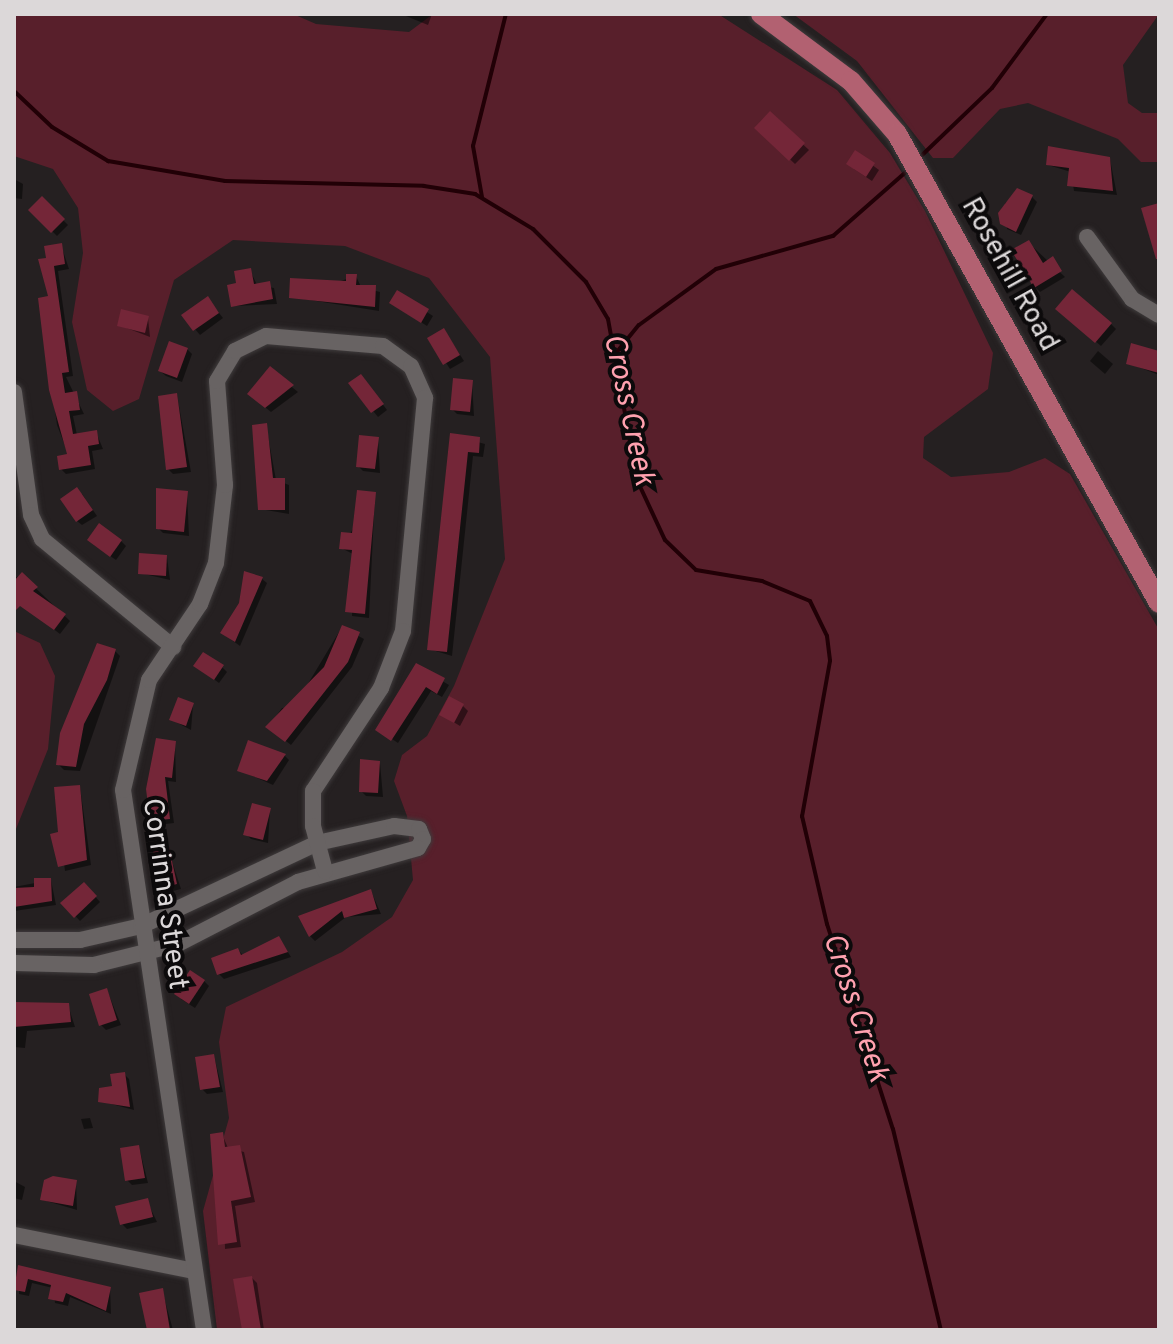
<!DOCTYPE html>
<html>
<head>
<meta charset="utf-8">
<style>
	body { margin:0 }
	#map { position:relative; width:1173px; height:1344px; overflow:hidden; background:#252021; font-family:Overpass,sans-serif }
	div>[style] { position:absolute }
	[style*='--x'] { left:calc(var(--x)*1px); top:calc(var(--y)*1px); width:calc(var(--w)*1px); rotate:calc(var(--a)*1deg) }
	.green>* { inset:0; background:#581f2b }
	.shadow>* { inset:0; background:#0007 }
	.stream>* { height:4px; margin:-2px; padding:0 2px; transform-origin:2px; border-radius:2px; background:#210006 }
	.building>* { inset:0; background:#742638 }
	.roads { filter:drop-shadow(0 0 2px #3f3b3c) drop-shadow(0 0 2px #3f3b3c) }
	.minor>* { height:16px; margin:-8px; padding:0 8px; transform-origin:8px; border-radius:8px; background:#686363 }
	.major>* { height:20px; margin:-10px; padding:0 10px; transform-origin:10px; border-radius:10px; background:#b26171 }
	span { translate:-50% -50%; white-space:nowrap; text-align:center; line-height:1.15; -webkit-text-stroke:8px #0c0a0b; paint-order:stroke }
	.street-label { font-size:28px; color:#dcd8d9 }
	.water-label { font-size:30px; color:#ffa1af; font-style:italic }
	.frame { position:absolute; inset:0; border:16px solid #dcd8d9; pointer-events:none }
</style>
</head>
<body>
<div id="map">
	<div class="green">
		<div style="clip-path:polygon(14px 14px,293px 14px,316px 24px,409px 32px,433px 14px,718px 14px,837px 90px,890px 153px,925px 211px,993px 353px,988px 389px,924px 437px,923px 458px,951px 477px,1009px 472px,1045px 458px,1070px 474px,1159px 630px,1159px 1330px,217px 1330px,203px 1211px,229px 1118px,219px 1042px,226px 1007px,342px 952px,392px 917px,413px 880px,407px 816px,394px 781px,402px 755px,427px 736px,454px 686px,505px 559px,490px 357px,429px 278px,345px 246px,233px 240px,174px 280px,139px 399px,113px 411px,87px 390px,72px 322px,83px 253px,78px 208px,53px 169px,14px 156px)"></div>
		<div style="clip-path:polygon(793px 14px,1159px 14px,1123px 65px,1128px 103px,1142px 113px,1159px 113px,1158px 162px,1141px 162px,1118px 139px,1028px 103px,1000px 109px,953px 158px,933px 158px,857px 61px)"></div>
		<div style="clip-path:polygon(14px 631px,40px 643px,55px 676px,48px 749px,14px 834px)"></div>
	</div>
	<div class="shadow">
		<div style="clip-path:polygon(401px 14px,432px 14px,428px 25px)"></div>
		<div style="clip-path:polygon(770px 114px,809px 150px,795px 164px,757px 128px)"></div>
		<div style="clip-path:polygon(856px 153px,879px 170px,872px 181px,854px 169px)"></div>
		<div style="clip-path:polygon(1110px 159px,1117px 195px,1074px 191px,1071px 172px,1048px 165px)"></div>
		<div style="clip-path:polygon(14px 179px,23px 184px,22px 199px,14px 198px)"></div>
		<div style="clip-path:polygon(1032px 197px,1037px 202px,1021px 235px,1007px 229px,1005px 203px)"></div>
		<div style="clip-path:polygon(42px 199px,68px 225px,57px 236px,31px 210px)"></div>
		<div style="clip-path:polygon(61px 245px,69px 269px,58px 271px,73px 376px,66px 377px,84px 414px,73px 416px,77px 435px,96px 432px,103px 449px,92px 451px,95px 469px,66px 474px,61px 469px,69px 456px,57px 425px,40px 299px,51px 298px,48px 259px)"></div>
		<div style="clip-path:polygon(1033px 247px,1065px 277px,1040px 292px,1035px 287px)"></div>
		<div style="clip-path:polygon(250px 270px,257px 285px,274px 288px,277px 304px,233px 306px)"></div>
		<div style="clip-path:polygon(356px 276px,361px 287px,380px 292px,379px 311px,291px 297px)"></div>
		<div style="clip-path:polygon(397px 293px,433px 316px,427px 326px,391px 303px)"></div>
		<div style="clip-path:polygon(212px 304px,223px 318px,200px 335px,184px 316px)"></div>
		<div style="clip-path:polygon(1063px 314px,1111px 324px,1116px 329px,1101px 346px)"></div>
		<div style="clip-path:polygon(148px 318px,150px 337px,119px 325px)"></div>
		<div style="clip-path:polygon(444px 330px,464px 361px,450px 369px,430px 338px)"></div>
		<div style="clip-path:polygon(187px 349px,192px 354px,182px 382px,166px 376px,160px 371px)"></div>
		<div style="clip-path:polygon(1098px 351px,1113px 364px,1105px 374px,1090px 361px)"></div>
		<div style="clip-path:polygon(1159px 353px,1159px 375px,1128px 363px)"></div>
		<div style="clip-path:polygon(270px 369px,298px 392px,271px 412px,255px 399px)"></div>
		<div style="clip-path:polygon(366px 382px,387px 410px,378px 417px,351px 384px)"></div>
		<div style="clip-path:polygon(472px 382px,474px 416px,457px 414px,452px 409px)"></div>
		<div style="clip-path:polygon(177px 395px,191px 472px,173px 474px,168px 469px)"></div>
		<div style="clip-path:polygon(266px 425px,276px 480px,289px 485px,289px 514px,260px 509px)"></div>
		<div style="clip-path:polygon(452px 435px,485px 444px,483px 457px,473px 456px,452px 656px,429px 649px)"></div>
		<div style="clip-path:polygon(378px 439px,380px 473px,363px 471px,358px 466px)"></div>
		<div style="clip-path:polygon(187px 493px,189px 536px,163px 533px,158px 528px)"></div>
		<div style="clip-path:polygon(82px 494px,97px 516px,82px 525px,77px 521px)"></div>
		<div style="clip-path:polygon(375px 494px,369px 618px,352px 616px,353px 554px,341px 548px)"></div>
		<div style="clip-path:polygon(121px 541px,126px 546px,116px 560px,94px 545px)"></div>
		<div style="clip-path:polygon(167px 557px,170px 580px,140px 573px)"></div>
		<div style="clip-path:polygon(22px 575px,70px 621px,60px 634px,14px 599px,14px 578px)"></div>
		<div style="clip-path:polygon(262px 579px,267px 583px,240px 646px,222px 633px)"></div>
		<div style="clip-path:polygon(342px 627px,364px 639px,352px 667px,291px 745px,268px 727px,282px 708px,294px 707px)"></div>
		<div style="clip-path:polygon(115px 651px,120px 656px,80px 771px,64px 770px,59px 765px)"></div>
		<div style="clip-path:polygon(196px 666px,222px 667px,227px 672px,219px 683px)"></div>
		<div style="clip-path:polygon(417px 666px,449px 685px,442px 697px,431px 691px,398px 743px,380px 731px)"></div>
		<div style="clip-path:polygon(193px 705px,191px 730px,172px 720px)"></div>
		<div style="clip-path:polygon(463px 706px,468px 711px,460px 726px,442px 715px)"></div>
		<div style="clip-path:polygon(175px 743px,176px 782px,168px 781px,174px 823px,157px 825px,152px 820px)"></div>
		<div style="clip-path:polygon(284px 755px,289px 760px,273px 785px,239px 770px)"></div>
		<div style="clip-path:polygon(380px 763px,383px 797px,366px 796px,361px 791px)"></div>
		<div style="clip-path:polygon(80px 787px,91px 865px,65px 871px,60px 833px)"></div>
		<div style="clip-path:polygon(270px 810px,268px 843px,251px 839px,246px 834px)"></div>
		<div style="clip-path:polygon(168px 849px,181px 889px,169px 892px,164px 887px)"></div>
		<div style="clip-path:polygon(51px 880px,56px 905px,14px 911px,14px 887px)"></div>
		<div style="clip-path:polygon(84px 884px,100px 902px,80px 921px,63px 903px)"></div>
		<div style="clip-path:polygon(371px 891px,381px 914px,346px 917px,315px 941px,310px 936px,301px 917px)"></div>
		<div style="clip-path:polygon(279px 938px,291px 957px,224px 979px,219px 974px,238px 950px,244px 956px)"></div>
		<div style="clip-path:polygon(204px 981px,209px 986px,195px 1008px,181px 999px)"></div>
		<div style="clip-path:polygon(107px 990px,121px 1025px,106px 1030px,101px 1025px)"></div>
		<div style="clip-path:polygon(14px 1003px,68px 1005px,75px 1027px,27px 1031px,25px 1048px,14px 1047px)"></div>
		<div style="clip-path:polygon(214px 1056px,223px 1092px,207px 1094px,202px 1089px)"></div>
		<div style="clip-path:polygon(124px 1074px,129px 1079px,134px 1110px,100px 1101px)"></div>
		<div style="clip-path:polygon(90px 1118px,93px 1128px,84px 1129px,81px 1119px)"></div>
		<div style="clip-path:polygon(222px 1134px,228px 1148px,244px 1152px,255px 1202px,235px 1206px,241px 1247px,225px 1249px)"></div>
		<div style="clip-path:polygon(139px 1147px,148px 1183px,132px 1185px,127px 1180px)"></div>
		<div style="clip-path:polygon(14px 1181px,25px 1187px,22px 1200px,14px 1198px)"></div>
		<div style="clip-path:polygon(76px 1182px,77px 1210px,43px 1200px)"></div>
		<div style="clip-path:polygon(147px 1201px,157px 1222px,127px 1229px,122px 1224px)"></div>
		<div style="clip-path:polygon(19px 1267px,110px 1288px,111px 1314px,70px 1297px,68px 1306px,55px 1303px,53px 1288px,32px 1283px,29px 1296px,19px 1294px)"></div>
		<div style="clip-path:polygon(252px 1278px,257px 1283px,264px 1330px,244px 1330px)"></div>
		<div style="clip-path:polygon(162px 1290px,173px 1330px,148px 1330px)"></div>
	</div>
	<div class="stream">
		<div style="--x:14;--y:91;--w:52;--a:43.5"></div>
		<div style="--x:52;--y:127;--w:66;--a:31.3"></div>
		<div style="--x:108;--y:161;--w:119;--a:9.7"></div>
		<div style="--x:225;--y:181;--w:199;--a:1.4"></div>
		<div style="--x:424;--y:186;--w:52;--a:8.9"></div>
		<div style="--x:475;--y:194;--w:68;--a:31.1"></div>
		<div style="--x:533;--y:229;--w:75;--a:45"></div>
		<div style="--x:586;--y:282;--w:43;--a:59.3"></div>
		<div style="--x:608;--y:319;--w:164;--a:79.8"></div>
		<div style="--x:637;--y:480;--w:66;--a:65"></div>
		<div style="--x:665;--y:540;--w:43;--a:44.1"></div>
		<div style="--x:696;--y:570;--w:67;--a:9.5"></div>
		<div style="--x:762;--y:581;--w:52;--a:22.6"></div>
		<div style="--x:810;--y:601;--w:39;--a:64"></div>
		<div style="--x:827;--y:636;--w:25;--a:83"></div>
		<div style="--x:830;--y:661;--w:158;--a:100.2"></div>
		<div style="--x:802;--y:816;--w:111;--a:77"></div>
		<div style="--x:827;--y:924;--w:215;--a:72.2"></div>
		<div style="--x:893;--y:1129;--w:207;--a:76.6"></div>
		<div style="--x:919;--y:158;--w:101;--a:-43.8"></div>
		<div style="--x:992;--y:88;--w:92;--a:-53.4"></div>
		<div style="--x:482;--y:197;--w:52;--a:-100"></div>
		<div style="--x:473;--y:146;--w:136;--a:-76"></div>
		<div style="--x:616;--y:353;--w:36;--a:-51"></div>
		<div style="--x:639;--y:325;--w:95;--a:-36"></div>
		<div style="--x:716;--y:269;--w:122;--a:-15.8"></div>
		<div style="--x:833;--y:236;--w:100;--a:-41.3"></div>
	</div>
	<div class="building">
		<div style="clip-path:polygon(770px 111px,805px 143px,789px 161px,754px 128px)"></div>
		<div style="clip-path:polygon(1048px 146px,1110px 157px,1113px 191px,1067px 186px,1069px 168px,1046px 165px)"></div>
		<div style="clip-path:polygon(855px 150px,875px 163px,866px 177px,846px 164px)"></div>
		<div style="clip-path:polygon(1017px 188px,1033px 195px,1016px 232px,1000px 224px,998px 213px)"></div>
		<div style="clip-path:polygon(42px 196px,65px 219px,51px 233px,28px 210px)"></div>
		<div style="clip-path:polygon(1159px 203px,1159px 259px,1156px 259px,1141px 208px)"></div>
		<div style="clip-path:polygon(1029px 240px,1043px 263px,1053px 256px,1062px 271px,1034px 288px,1011px 250px)"></div>
		<div style="clip-path:polygon(62px 243px,65px 264px,54px 266px,69px 372px,62px 373px,65px 393px,77px 391px,80px 410px,69px 411px,73px 434px,97px 430px,99px 444px,88px 446px,91px 465px,59px 470px,57px 456px,67px 454px,49px 390px,38px 298px,48px 296px,38px 259px,46px 258px,44px 246px)"></div>
		<div style="clip-path:polygon(251px 268px,254px 284px,270px 281px,273px 299px,231px 307px,227px 285px,236px 283px,234px 271px)"></div>
		<div style="clip-path:polygon(346px 274px,357px 274px,356px 285px,376px 285px,375px 307px,289px 298px,290px 278px,346px 281px)"></div>
		<div style="clip-path:polygon(1072px 289px,1112px 323px,1095px 343px,1055px 309px)"></div>
		<div style="clip-path:polygon(397px 290px,429px 309px,421px 323px,389px 303px)"></div>
		<div style="clip-path:polygon(208px 296px,219px 313px,193px 331px,181px 315px)"></div>
		<div style="clip-path:polygon(121px 309px,149px 316px,145px 333px,117px 326px)"></div>
		<div style="clip-path:polygon(444px 328px,460px 355px,443px 365px,427px 338px)"></div>
		<div style="clip-path:polygon(169px 341px,188px 348px,177px 378px,158px 371px)"></div>
		<div style="clip-path:polygon(1131px 343px,1159px 351px,1159px 373px,1126px 364px)"></div>
		<div style="clip-path:polygon(270px 366px,294px 385px,265px 408px,247px 394px)"></div>
		<div style="clip-path:polygon(361px 374px,384px 404px,371px 413px,348px 383px)"></div>
		<div style="clip-path:polygon(453px 378px,473px 380px,470px 412px,450px 410px)"></div>
		<div style="clip-path:polygon(177px 393px,187px 467px,166px 470px,158px 396px)"></div>
		<div style="clip-path:polygon(267px 423px,273px 478px,285px 478px,285px 510px,258px 510px,252px 425px)"></div>
		<div style="clip-path:polygon(450px 433px,480px 437px,479px 453px,468px 452px,447px 652px,427px 650px)"></div>
		<div style="clip-path:polygon(359px 435px,379px 437px,375px 469px,356px 467px)"></div>
		<div style="clip-path:polygon(77px 487px,93px 510px,76px 522px,60px 499px)"></div>
		<div style="clip-path:polygon(156px 488px,188px 491px,184px 532px,156px 529px)"></div>
		<div style="clip-path:polygon(357px 490px,376px 492px,365px 614px,345px 612px,352px 550px,339px 549px,341px 532px,352px 533px)"></div>
		<div style="clip-path:polygon(99px 523px,122px 540px,110px 557px,87px 540px)"></div>
		<div style="clip-path:polygon(139px 553px,167px 555px,166px 576px,138px 574px)"></div>
		<div style="clip-path:polygon(244px 571px,263px 577px,235px 642px,220px 633px,239px 603px)"></div>
		<div style="clip-path:polygon(22px 572px,38px 587px,33px 591px,66px 614px,54px 630px,20px 606px,14px 612px,14px 581px)"></div>
		<div style="clip-path:polygon(342px 625px,360px 632px,348px 662px,285px 742px,265px 727px,324px 667px)"></div>
		<div style="clip-path:polygon(97px 643px,116px 649px,107px 680px,84px 724px,76px 767px,56px 765px,60px 733px)"></div>
		<div style="clip-path:polygon(203px 652px,224px 665px,214px 680px,193px 666px)"></div>
		<div style="clip-path:polygon(416px 663px,445px 678px,437px 694px,426px 687px,391px 741px,375px 730px)"></div>
		<div style="clip-path:polygon(449px 696px,464px 704px,454px 723px,439px 715px)"></div>
		<div style="clip-path:polygon(178px 697px,194px 703px,186px 726px,169px 720px)"></div>
		<div style="clip-path:polygon(156px 738px,176px 741px,172px 778px,165px 777px,170px 819px,150px 821px,146px 789px)"></div>
		<div style="clip-path:polygon(248px 740px,286px 754px,267px 781px,237px 771px)"></div>
		<div style="clip-path:polygon(360px 759px,380px 761px,378px 793px,359px 792px)"></div>
		<div style="clip-path:polygon(80px 785px,87px 860px,58px 867px,50px 834px,58px 832px,54px 787px)"></div>
		<div style="clip-path:polygon(252px 803px,271px 808px,263px 840px,243px 835px)"></div>
		<div style="clip-path:polygon(169px 847px,177px 884px,162px 888px,153px 851px)"></div>
		<div style="clip-path:polygon(34px 878px,51px 878px,52px 901px,14px 907px,14px 888px,34px 887px)"></div>
		<div style="clip-path:polygon(84px 882px,97px 896px,74px 918px,60px 903px)"></div>
		<div style="clip-path:polygon(371px 889px,377px 909px,344px 918px,342px 911px,309px 937px,298px 916px)"></div>
		<div style="clip-path:polygon(279px 936px,288px 952px,217px 975px,211px 958px,238px 948px,241px 955px)"></div>
		<div style="clip-path:polygon(190px 970px,205px 980px,189px 1004px,174px 994px)"></div>
		<div style="clip-path:polygon(107px 988px,117px 1020px,99px 1026px,89px 994px)"></div>
		<div style="clip-path:polygon(14px 1002px,69px 1003px,71px 1022px,14px 1027px)"></div>
		<div style="clip-path:polygon(214px 1054px,220px 1087px,200px 1090px,195px 1057px)"></div>
		<div style="clip-path:polygon(125px 1072px,130px 1107px,98px 1102px,99px 1088px,112px 1086px,110px 1074px)"></div>
		<div style="clip-path:polygon(223px 1132px,225px 1147px,240px 1145px,251px 1197px,231px 1201px,237px 1242px,218px 1245px,210px 1134px)"></div>
		<div style="clip-path:polygon(139px 1145px,145px 1178px,125px 1181px,120px 1148px)"></div>
		<div style="clip-path:polygon(53px 1176px,77px 1180px,73px 1206px,40px 1200px,44px 1180px)"></div>
		<div style="clip-path:polygon(148px 1198px,153px 1217px,120px 1225px,115px 1206px)"></div>
		<div style="clip-path:polygon(18px 1265px,111px 1287px,106px 1311px,66px 1293px,63px 1302px,48px 1299px,51px 1285px,28px 1279px,25px 1292px,14px 1290px)"></div>
		<div style="clip-path:polygon(252px 1276px,261px 1330px,242px 1330px,233px 1279px)"></div>
		<div style="clip-path:polygon(163px 1288px,170px 1330px,147px 1330px,139px 1293px)"></div>
	</div>
	<div class="roads">
		<div class="minor">
			<div style="--x:1087;--y:237;--w:77;--a:54"></div>
			<div style="--x:1132;--y:299;--w:31;--a:31"></div>
			<div style="--x:14;--y:392;--w:124;--a:82.1"></div>
			<div style="--x:31;--y:515;--w:26;--a:65"></div>
			<div style="--x:42;--y:539;--w:170;--a:39.5"></div>
			<div style="--x:14;--y:940;--w:66;--a:0"></div>
			<div style="--x:80;--y:940;--w:63;--a:-12.9"></div>
			<div style="--x:141;--y:926;--w:195;--a:-25.2"></div>
			<div style="--x:317;--y:843;--w:79;--a:-12.4"></div>
			<div style="--x:394;--y:826;--w:25;--a:7"></div>
			<div style="--x:419;--y:829;--w:11;--a:68"></div>
			<div style="--x:423;--y:839;--w:10;--a:119"></div>
			<div style="--x:418;--y:848;--w:125;--a:164.2"></div>
			<div style="--x:298;--y:882;--w:135;--a:152.7"></div>
			<div style="--x:178;--y:944;--w:87;--a:166"></div>
			<div style="--x:94;--y:965;--w:80;--a:-178.6"></div>
			<div style="--x:14;--y:1235;--w:184;--a:11.3"></div>
			<div style="--x:204;--y:1330;--w:546;--a:-98.53"></div>
			<div style="--x:123;--y:790;--w:113;--a:-76.7"></div>
			<div style="--x:149;--y:680;--w:92;--a:-56.1"></div>
			<div style="--x:200;--y:604;--w:44;--a:-68.7"></div>
			<div style="--x:216;--y:563;--w:79;--a:-83.4"></div>
			<div style="--x:225;--y:485;--w:104;--a:-94.4"></div>
			<div style="--x:217;--y:381;--w:35;--a:-59"></div>
			<div style="--x:235;--y:351;--w:34;--a:-26"></div>
			<div style="--x:266;--y:336;--w:117;--a:4.9"></div>
			<div style="--x:383;--y:346;--w:34;--a:36"></div>
			<div style="--x:411;--y:366;--w:35;--a:66"></div>
			<div style="--x:425;--y:398;--w:234;--a:95.4"></div>
			<div style="--x:403;--y:631;--w:61;--a:111.1"></div>
			<div style="--x:381;--y:688;--w:123;--a:123.4"></div>
			<div style="--x:313;--y:791;--w:35;--a:90"></div>
			<div style="--x:313;--y:826;--w:47;--a:75.1"></div>
		</div>
		<div class="major">
			<div style="--x:761;--y:14;--w:112;--a:36.7"></div>
			<div style="--x:851;--y:81;--w:70;--a:49"></div>
			<div style="--x:897;--y:134;--w:537;--a:60.81"></div>
		</div>
	</div>
	<div class="street-label">
		<span style="left:1009px;top:275px;rotate:61deg">Rosehill Road</span>
		<span style="left:164px;top:894px;rotate:82deg">Corrinna Street</span>
	</div>
	<div class="water-label">
		<span style="left:627px;top:410px;rotate:78deg">Cross Creek</span>
		<span style="left:854px;top:1008px;rotate:72deg">Cross Creek</span>
	</div>
	<div class="frame"></div>
</div>
</body>
</html>
